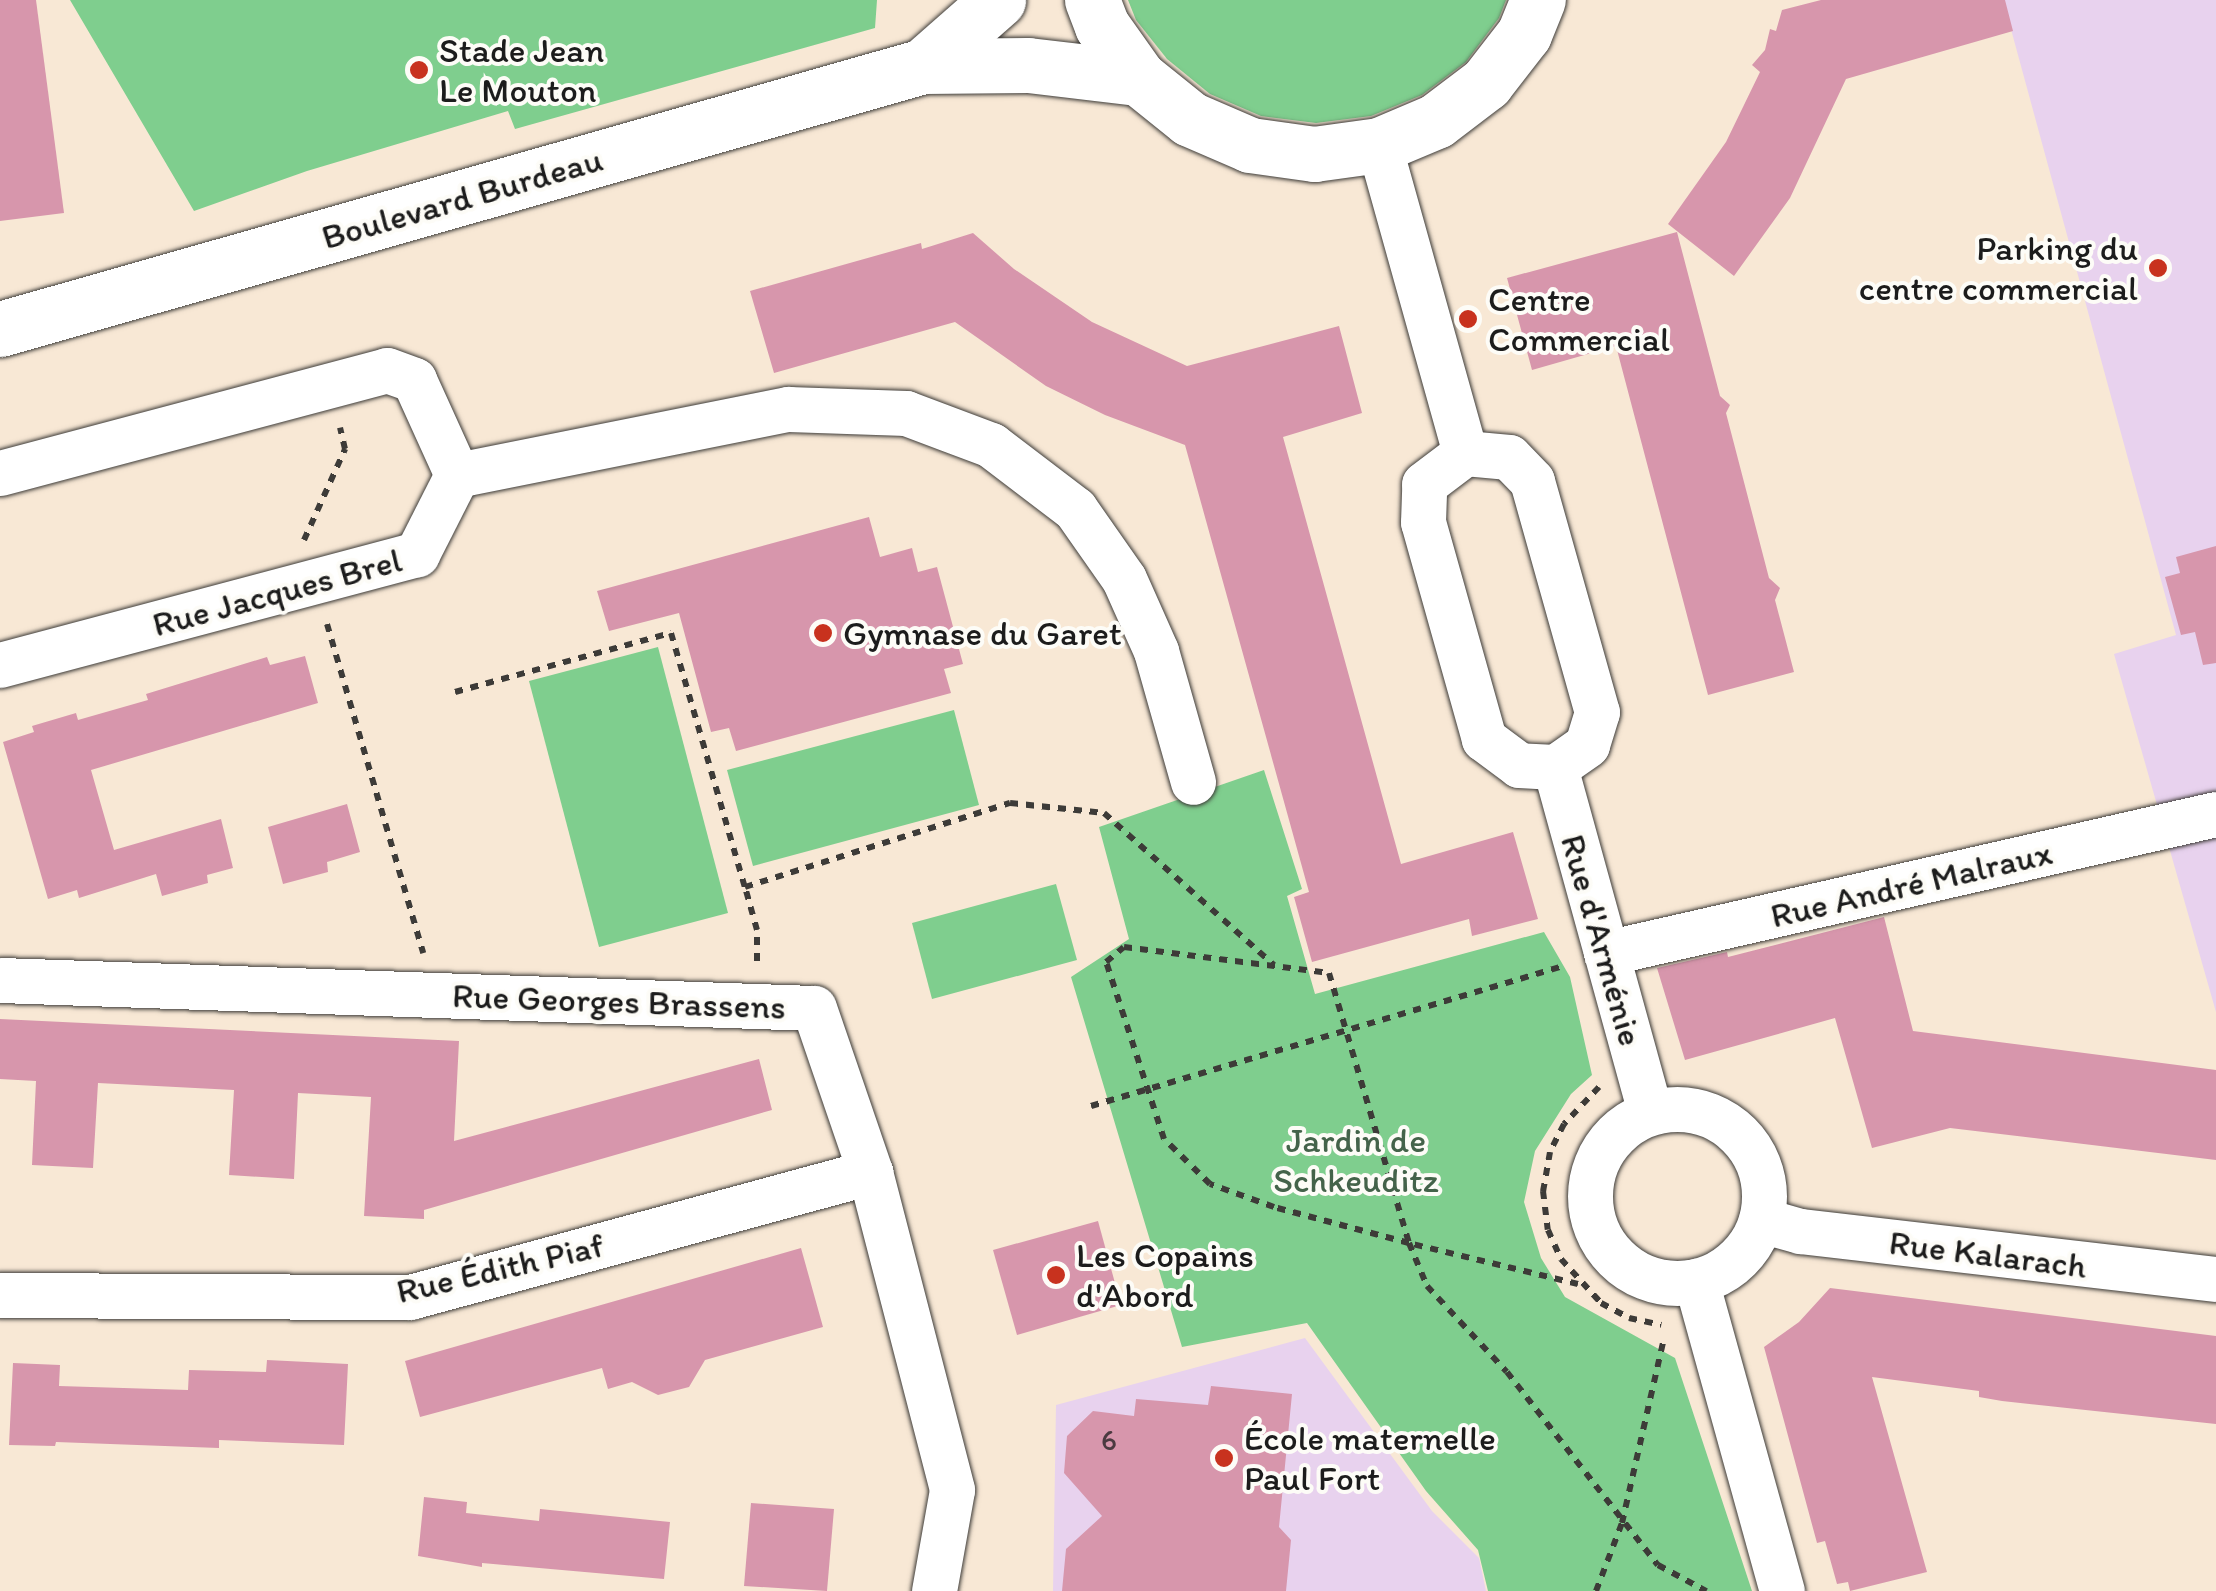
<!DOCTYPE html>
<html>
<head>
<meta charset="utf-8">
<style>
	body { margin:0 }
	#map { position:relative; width:2216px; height:1591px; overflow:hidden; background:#f8e8d5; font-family:Itim,sans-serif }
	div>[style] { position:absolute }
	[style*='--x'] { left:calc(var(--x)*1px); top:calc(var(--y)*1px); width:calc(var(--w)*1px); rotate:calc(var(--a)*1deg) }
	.built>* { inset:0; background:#e8d2ee }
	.green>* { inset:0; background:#7fce8e }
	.building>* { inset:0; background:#d796ac }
	.path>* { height:6px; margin-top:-3px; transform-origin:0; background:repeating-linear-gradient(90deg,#3d3b38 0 8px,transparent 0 16px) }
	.roads { filter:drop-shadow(0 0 2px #3d3b38) drop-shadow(0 0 2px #3d3b38) }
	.street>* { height:45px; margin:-22.5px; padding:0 22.5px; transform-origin:22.5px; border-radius:22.5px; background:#fff }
	.street>.ring { margin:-22.5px; padding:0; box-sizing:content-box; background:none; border:45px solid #fff; border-radius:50% }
	.secondary>* { height:55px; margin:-27.5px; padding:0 27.5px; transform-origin:27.5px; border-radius:27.5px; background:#fff }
	.dots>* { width:28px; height:28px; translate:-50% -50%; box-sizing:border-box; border:5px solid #fdfcf7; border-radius:50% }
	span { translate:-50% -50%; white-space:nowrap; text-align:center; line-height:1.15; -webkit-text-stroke:8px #fdfcf7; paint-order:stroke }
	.number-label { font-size:30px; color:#4b3a40 }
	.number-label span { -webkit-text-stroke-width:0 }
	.poi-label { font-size:35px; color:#1c1c1c }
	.left { translate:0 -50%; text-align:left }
	.right { translate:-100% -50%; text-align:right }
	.street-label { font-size:35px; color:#1c1c1c }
	.park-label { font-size:35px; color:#44634a }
</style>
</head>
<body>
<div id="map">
	<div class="built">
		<div style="clip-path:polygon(2003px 0,2216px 0,2216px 1012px,2114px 654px,2176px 635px)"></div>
		<div style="clip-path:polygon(1305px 1338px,1432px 1511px,1479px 1558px,1486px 1591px,1053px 1591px,1056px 1405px)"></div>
	</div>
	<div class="green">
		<div style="clip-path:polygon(70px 0,877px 0,875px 28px,515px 129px,508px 111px,307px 171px,194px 211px)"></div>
		<div style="clip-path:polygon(1128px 0,1506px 0,1499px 18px,1466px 62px,1422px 95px,1371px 116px,1316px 123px,1261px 116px,1210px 94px,1167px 59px,1136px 20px)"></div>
		<div style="clip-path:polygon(658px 647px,728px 913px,599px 947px,529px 681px)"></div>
		<div style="clip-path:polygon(954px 710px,979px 805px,753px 866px,727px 770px)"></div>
		<div style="clip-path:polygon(1264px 770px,1302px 889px,1287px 896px,1315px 994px,1544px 932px,1570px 977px,1592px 1075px,1571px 1094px,1535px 1151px,1524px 1202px,1541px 1258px,1565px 1297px,1675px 1358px,1752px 1591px,1488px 1591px,1478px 1550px,1426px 1491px,1307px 1323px,1182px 1347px,1071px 977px,1129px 939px,1099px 827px)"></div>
		<div style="clip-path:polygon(1056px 884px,1077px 960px,932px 999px,912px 923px)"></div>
	</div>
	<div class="building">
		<div style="clip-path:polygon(0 0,36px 0,64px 213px,0 221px)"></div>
		<div style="clip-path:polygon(1821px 0,2005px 0,2013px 31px,1846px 79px,1790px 198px,1734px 276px,1668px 224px,1726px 142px,1760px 72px,1752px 65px,1765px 50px,1770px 29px,1776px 31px,1782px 10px)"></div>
		<div style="clip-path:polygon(1677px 232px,1720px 396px,1730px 405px,1726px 413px,1769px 578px,1780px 588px,1775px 600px,1794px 672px,1708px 695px,1616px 346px,1532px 370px,1507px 278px)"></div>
		<div style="clip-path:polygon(973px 233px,1014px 269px,1092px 322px,1187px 366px,1339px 326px,1362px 413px,1283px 437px,1401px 864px,1513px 832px,1538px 919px,1472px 936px,1469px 919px,1312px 962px,1294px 897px,1309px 892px,1185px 445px,1105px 415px,1046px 386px,955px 322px,774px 373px,750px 291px,921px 243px,922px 249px)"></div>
		<div style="clip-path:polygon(869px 517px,880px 557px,912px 548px,918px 572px,937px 567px,963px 664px,944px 669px,951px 693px,736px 751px,729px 728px,711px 732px,679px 613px,609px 631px,597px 591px)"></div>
		<div style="clip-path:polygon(2216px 546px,2216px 663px,2203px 665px,2195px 632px,2181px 635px,2165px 577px,2180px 573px,2176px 557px)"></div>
		<div style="clip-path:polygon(305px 656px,318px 703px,91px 770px,114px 850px,221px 819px,233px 868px,207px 875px,208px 883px,162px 896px,156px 874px,79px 898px,77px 890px,48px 899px,3px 742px,34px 732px,32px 726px,76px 713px,78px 720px,148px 700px,146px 694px,267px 657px,270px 665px)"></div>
		<div style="clip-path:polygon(347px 804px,360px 852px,327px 862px,328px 872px,283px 884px,268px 827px)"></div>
		<div style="clip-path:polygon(1884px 917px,1913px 1031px,2216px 1070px,2216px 1160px,1950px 1128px,1872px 1148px,1835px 1018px,1685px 1060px,1657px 968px,1727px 952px,1728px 957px)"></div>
		<div style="clip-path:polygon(0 1019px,459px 1041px,454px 1141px,759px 1059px,772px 1110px,424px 1210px,424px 1219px,364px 1216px,371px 1097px,298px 1093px,294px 1179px,229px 1175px,234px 1090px,98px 1083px,93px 1168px,32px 1165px,36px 1081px,0 1079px)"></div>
		<div style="clip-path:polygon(1098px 1221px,1121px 1305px,1017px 1335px,993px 1250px)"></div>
		<div style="clip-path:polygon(801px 1248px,823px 1327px,705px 1360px,689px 1387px,658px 1395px,632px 1382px,608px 1389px,602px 1368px,420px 1417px,405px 1361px)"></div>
		<div style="clip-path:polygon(1830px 1288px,2216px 1336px,2216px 1424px,2002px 1401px,1979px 1397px,1979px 1391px,1872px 1377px,1927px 1572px,1850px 1591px,1848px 1582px,1837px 1584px,1825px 1541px,1817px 1543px,1764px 1347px,1799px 1322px)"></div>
		<div style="clip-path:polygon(267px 1360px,348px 1364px,344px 1445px,219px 1440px,219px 1448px,56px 1442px,55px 1446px,9px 1445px,13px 1363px,60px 1365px,59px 1386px,188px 1390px,189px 1370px,266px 1372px)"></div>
		<div style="clip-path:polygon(1211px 1386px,1292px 1394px,1279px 1527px,1291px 1540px,1286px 1591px,1062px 1591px,1066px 1549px,1102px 1516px,1064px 1473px,1067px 1436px,1093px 1411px,1134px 1416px,1136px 1399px,1208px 1405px)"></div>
		<div style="clip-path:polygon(424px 1497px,467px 1502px,466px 1513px,539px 1521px,540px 1509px,670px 1522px,664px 1579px,482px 1563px,482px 1567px,418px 1556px)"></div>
		<div style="clip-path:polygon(751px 1503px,834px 1509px,827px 1591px,744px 1586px)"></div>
	</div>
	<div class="path">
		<div style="--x:304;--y:540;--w:100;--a:-65.7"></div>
		<div style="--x:345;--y:449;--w:22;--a:-103"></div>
		<div style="--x:327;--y:624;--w:343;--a:73.7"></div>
		<div style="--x:455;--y:692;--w:224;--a:-15.3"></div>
		<div style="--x:671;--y:633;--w:265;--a:73.8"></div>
		<div style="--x:757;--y:961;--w:31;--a:-90"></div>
		<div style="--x:757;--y:930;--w:45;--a:-105.6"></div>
		<div style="--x:745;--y:887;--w:278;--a:-17.6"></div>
		<div style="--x:1010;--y:803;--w:95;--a:6.1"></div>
		<div style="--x:1104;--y:813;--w:228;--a:41.8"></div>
		<div style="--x:1599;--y:1087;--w:51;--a:133.4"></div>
		<div style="--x:1564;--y:1124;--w:31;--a:117"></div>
		<div style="--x:1550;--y:1152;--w:40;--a:100"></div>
		<div style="--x:1543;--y:1191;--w:39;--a:83"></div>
		<div style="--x:1548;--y:1230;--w:32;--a:66"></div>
		<div style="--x:1561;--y:1259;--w:59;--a:47.7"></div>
		<div style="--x:1601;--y:1303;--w:32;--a:28"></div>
		<div style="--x:1629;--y:1318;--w:33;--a:12"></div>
		<div style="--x:1091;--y:1106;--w:493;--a:-16.5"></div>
		<div style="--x:1578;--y:1284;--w:174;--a:-166.4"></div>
		<div style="--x:1409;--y:1243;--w:140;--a:-165.1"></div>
		<div style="--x:1274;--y:1207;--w:68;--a:-160.2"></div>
		<div style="--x:1210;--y:1184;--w:64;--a:-135.6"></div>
		<div style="--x:1164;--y:1139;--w:186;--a:-108.1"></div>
		<div style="--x:1106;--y:962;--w:23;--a:-40"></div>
		<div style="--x:1124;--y:947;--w:207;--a:7.2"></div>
		<div style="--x:1329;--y:973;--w:282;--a:73.5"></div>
		<div style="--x:1409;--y:1243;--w:47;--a:67.3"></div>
		<div style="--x:1427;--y:1286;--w:117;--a:47.1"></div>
		<div style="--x:1507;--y:1372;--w:245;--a:52"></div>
		<div style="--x:1658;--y:1565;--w:55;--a:28.4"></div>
		<div style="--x:1596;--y:1591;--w:73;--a:-69.1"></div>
		<div style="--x:1622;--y:1523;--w:186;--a:-77.2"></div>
	</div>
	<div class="roads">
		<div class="street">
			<div style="--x:1379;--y:145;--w:320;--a:74.4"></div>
			<div style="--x:1465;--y:453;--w:44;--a:5.2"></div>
			<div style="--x:1509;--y:457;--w:33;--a:46"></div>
			<div style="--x:1532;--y:481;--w:240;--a:74.3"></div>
			<div style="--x:1597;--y:712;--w:34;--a:107"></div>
			<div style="--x:1587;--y:745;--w:39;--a:145"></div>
			<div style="--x:1555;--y:767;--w:36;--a:-177"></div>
			<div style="--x:1519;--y:765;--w:44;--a:-143.4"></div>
			<div style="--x:1484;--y:739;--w:225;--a:-105.7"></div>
			<div style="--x:1423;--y:522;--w:38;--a:-88"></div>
			<div style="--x:1424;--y:484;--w:51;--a:-37.1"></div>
			<div style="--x:0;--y:473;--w:400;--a:-14.9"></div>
			<div style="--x:387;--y:370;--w:29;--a:20"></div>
			<div style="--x:414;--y:380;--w:104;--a:65.6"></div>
			<div style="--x:457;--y:475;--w:89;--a:116.9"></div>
			<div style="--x:417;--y:554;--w:432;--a:165.1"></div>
			<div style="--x:457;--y:475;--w:338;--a:-11.3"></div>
			<div style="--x:788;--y:409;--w:118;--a:1.9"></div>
			<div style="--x:906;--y:413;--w:91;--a:20.6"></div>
			<div style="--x:991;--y:445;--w:106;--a:37.3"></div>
			<div style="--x:1075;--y:509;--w:85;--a:55"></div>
			<div style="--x:1124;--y:579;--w:79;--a:66"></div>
			<div style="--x:1156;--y:651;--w:136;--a:74.2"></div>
			<div style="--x:1555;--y:767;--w:358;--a:74.6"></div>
			<div style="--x:1606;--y:953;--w:626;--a:-12.84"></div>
			<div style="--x:0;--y:980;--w:814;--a:1.97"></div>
			<div style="--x:814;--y:1008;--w:173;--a:71.1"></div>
			<div style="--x:870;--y:1172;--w:328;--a:75.5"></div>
			<div style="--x:952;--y:1490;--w:103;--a:100.1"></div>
			<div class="ring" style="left:1590px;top:1109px;width:129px;height:129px"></div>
			<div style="--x:1761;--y:1220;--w:41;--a:15.8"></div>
			<div style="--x:1800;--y:1231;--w:419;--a:6.6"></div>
			<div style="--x:1696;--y:1281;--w:322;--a:74.5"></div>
			<div style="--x:0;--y:1295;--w:410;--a:0.3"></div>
			<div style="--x:410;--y:1297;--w:477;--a:-15.2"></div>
		</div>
		<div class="secondary">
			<div style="--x:1092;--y:0;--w:28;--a:69"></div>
			<div style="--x:1102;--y:26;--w:64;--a:54.6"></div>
			<div style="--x:1139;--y:78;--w:65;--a:38.8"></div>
			<div style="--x:1190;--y:119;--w:65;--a:23.4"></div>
			<div style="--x:1250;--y:145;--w:65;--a:8"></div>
			<div style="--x:1314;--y:154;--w:66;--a:-7.9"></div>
			<div style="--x:1379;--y:145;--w:62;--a:-22.8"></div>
			<div style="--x:1436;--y:121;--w:63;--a:-37.2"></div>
			<div style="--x:1486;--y:83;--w:62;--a:-52.2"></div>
			<div style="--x:1524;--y:34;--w:37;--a:-68"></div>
			<div style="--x:923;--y:66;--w:100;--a:-41.3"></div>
			<div style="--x:0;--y:329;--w:960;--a:-15.9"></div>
			<div style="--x:923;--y:66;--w:105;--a:-0.5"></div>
			<div style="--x:1028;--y:65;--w:112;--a:6.7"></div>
		</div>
	</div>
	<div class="dots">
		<div style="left:419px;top:70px;background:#c8321e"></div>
		<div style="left:2158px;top:268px;background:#c8321e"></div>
		<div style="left:1468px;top:319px;background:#c8321e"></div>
		<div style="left:823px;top:633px;background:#c8321e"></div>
		<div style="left:1056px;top:1275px;background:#c8321e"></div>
		<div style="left:1224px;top:1458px;background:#c8321e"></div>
	</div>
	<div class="number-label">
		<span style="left:1109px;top:1440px">6</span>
	</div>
	<div class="poi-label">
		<span class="left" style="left:439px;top:70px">Stade Jean<br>Le Mouton</span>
		<span class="right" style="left:2138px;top:268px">Parking du<br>centre commercial</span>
		<span class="left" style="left:1488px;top:319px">Centre<br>Commercial</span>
		<span class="left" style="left:843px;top:633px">Gymnase du Garet</span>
		<span class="left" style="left:1076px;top:1275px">Les Copains<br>d'Abord</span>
		<span class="left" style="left:1244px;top:1458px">École maternelle<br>Paul Fort</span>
	</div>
	<div class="street-label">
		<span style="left:462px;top:198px;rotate:-16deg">Boulevard Burdeau</span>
		<span style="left:277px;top:592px;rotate:-15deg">Rue Jacques Brel</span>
		<span style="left:1911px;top:884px;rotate:-13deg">Rue André Malraux</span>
		<span style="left:1602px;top:940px;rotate:74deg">Rue d'Arménie</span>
		<span style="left:619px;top:1001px;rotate:2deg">Rue Georges Brassens</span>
		<span style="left:1988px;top:1254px;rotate:7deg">Rue Kalarach</span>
		<span style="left:500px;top:1268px;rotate:-13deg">Rue Édith Piaf</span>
	</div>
	<div class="park-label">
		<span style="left:1356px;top:1160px">Jardin de<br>Schkeuditz</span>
	</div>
</div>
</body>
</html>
